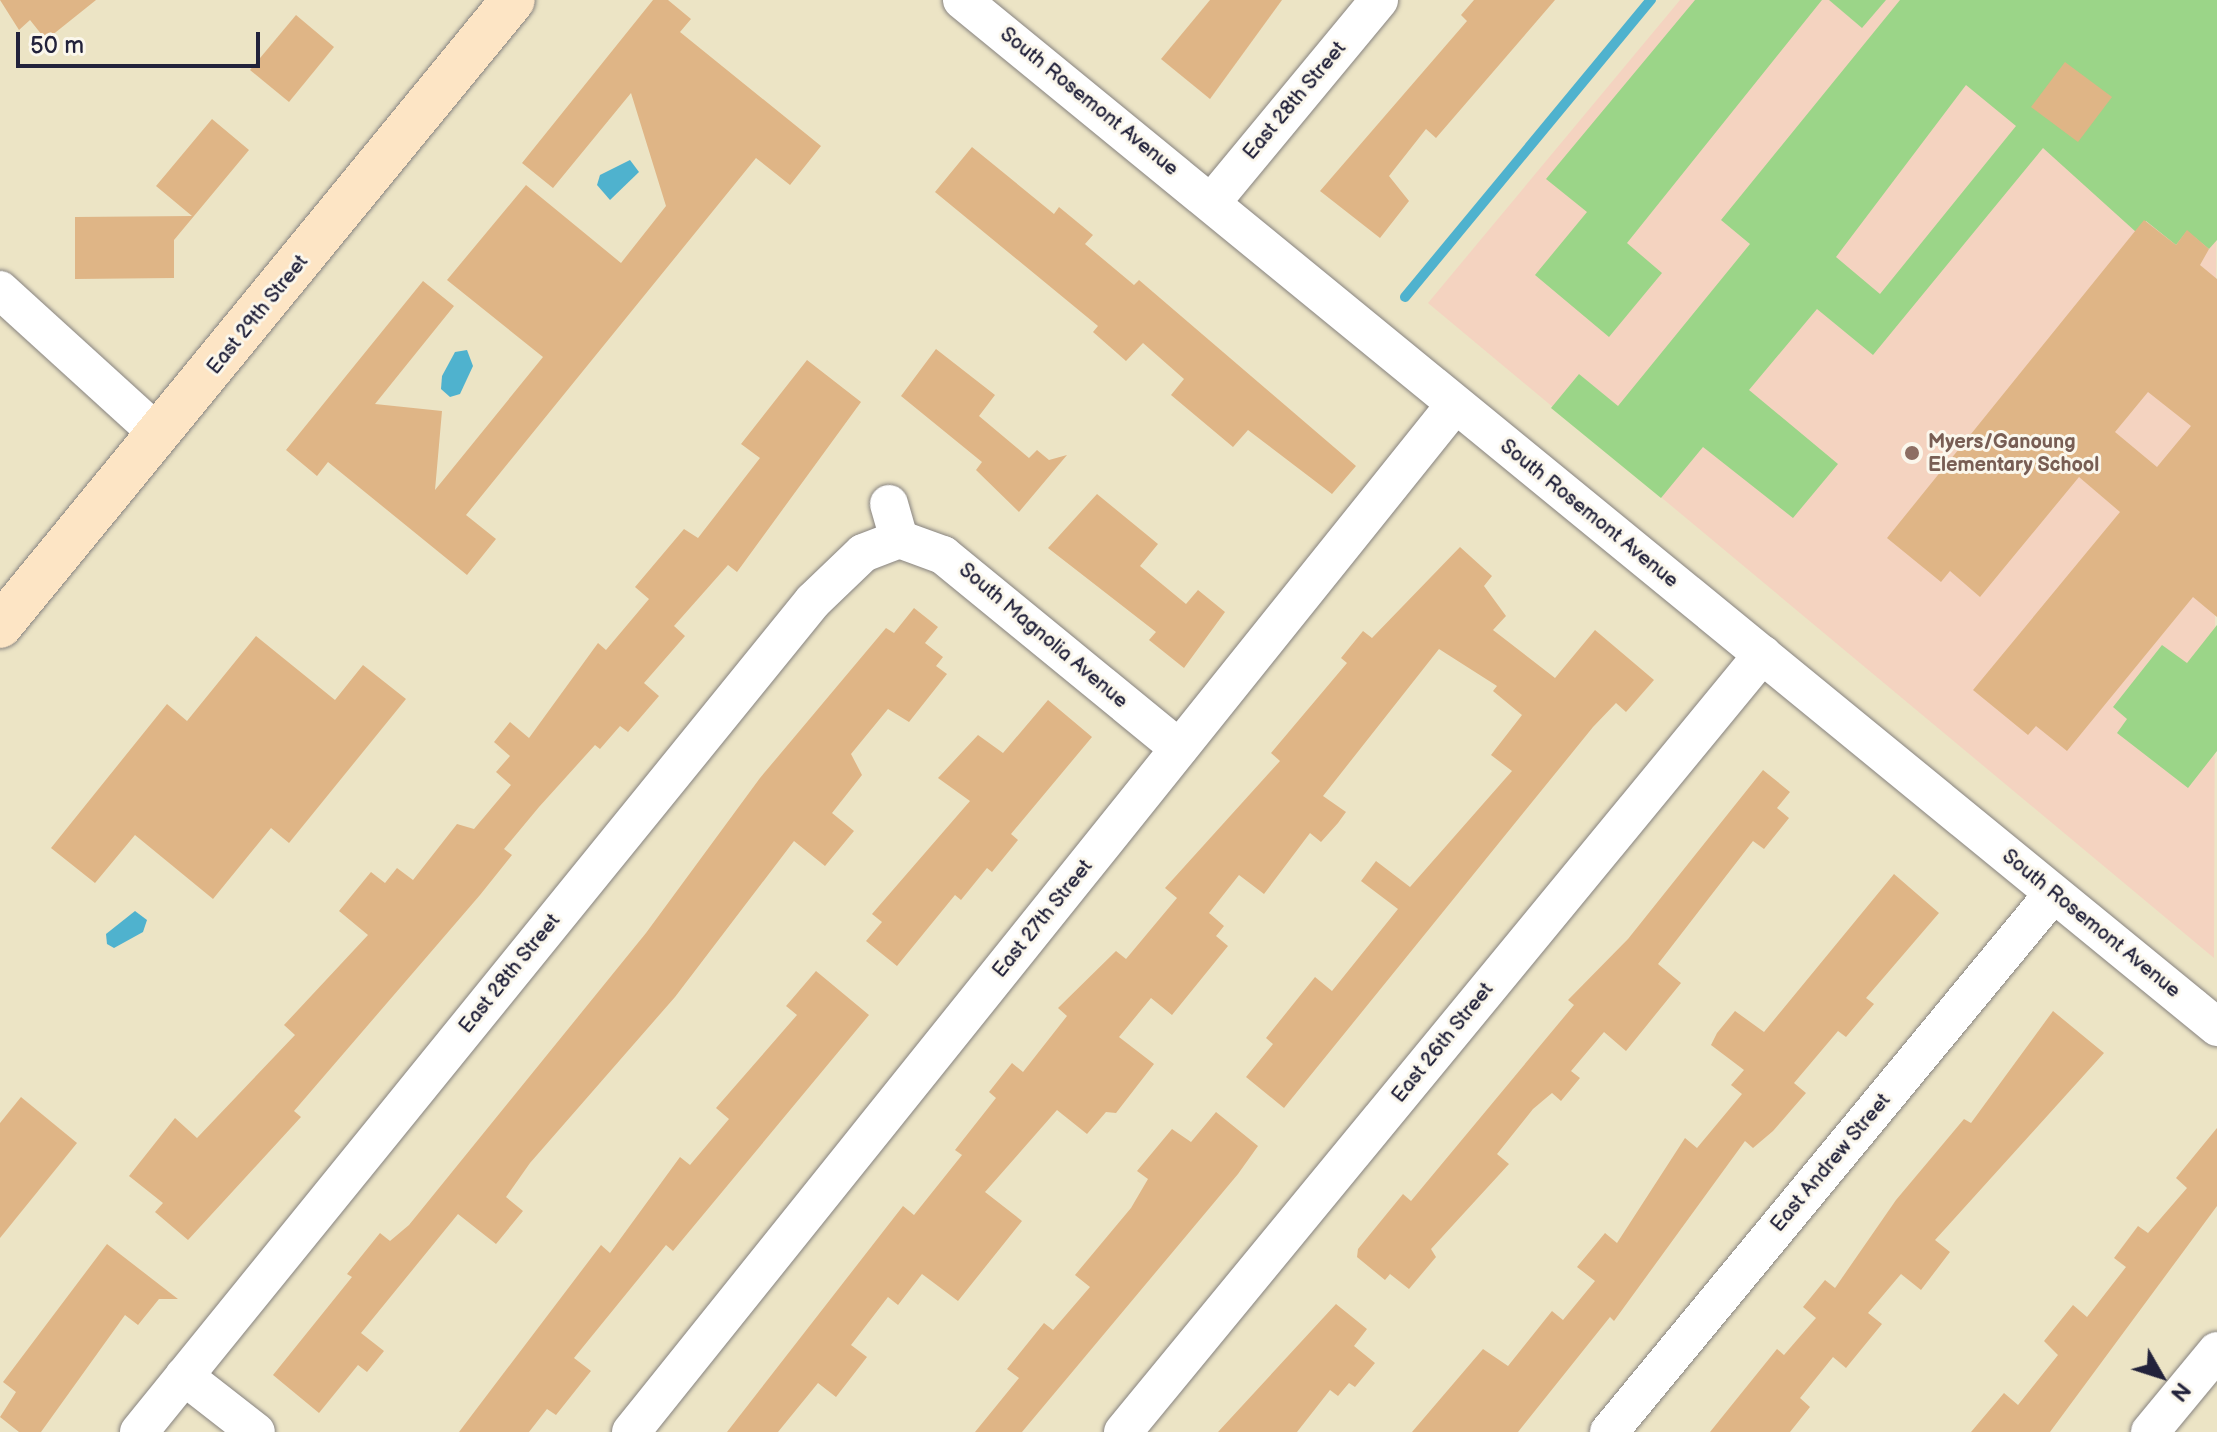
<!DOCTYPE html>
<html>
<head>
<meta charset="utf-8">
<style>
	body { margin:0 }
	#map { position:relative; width:2217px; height:1432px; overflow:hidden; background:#ece4c5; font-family:"Balsamiq Sans",sans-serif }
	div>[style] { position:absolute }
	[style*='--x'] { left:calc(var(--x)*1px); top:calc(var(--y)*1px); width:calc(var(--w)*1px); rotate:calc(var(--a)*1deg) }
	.built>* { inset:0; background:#f4d3c0 }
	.green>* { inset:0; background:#9bd588 }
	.water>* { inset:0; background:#4fb2ce }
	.stream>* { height:10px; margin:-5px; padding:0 5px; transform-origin:5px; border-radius:5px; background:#4fb2ce }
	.building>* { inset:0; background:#dfb586 }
	.roads { filter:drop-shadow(0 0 2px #878380) drop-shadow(0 0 2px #878380) }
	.street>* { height:38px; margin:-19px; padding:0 19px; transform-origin:19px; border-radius:19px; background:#fff }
	.secondary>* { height:44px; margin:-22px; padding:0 22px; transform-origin:22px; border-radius:22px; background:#fde5c5 }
	.dots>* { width:22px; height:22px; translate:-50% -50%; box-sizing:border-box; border:4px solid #fbf7ec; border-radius:50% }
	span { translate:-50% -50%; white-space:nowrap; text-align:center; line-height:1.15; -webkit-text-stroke:6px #fbf7ec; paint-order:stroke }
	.street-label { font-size:20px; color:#22223b }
	.education-label { font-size:20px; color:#785e54; font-weight:700 }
	.left { translate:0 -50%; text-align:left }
	.north { position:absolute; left:2121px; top:1336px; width:80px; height:80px; -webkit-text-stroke:6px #fbf7ec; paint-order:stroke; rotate:129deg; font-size:22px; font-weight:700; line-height:32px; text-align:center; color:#22223b }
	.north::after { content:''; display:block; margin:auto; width:28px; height:36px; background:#22223b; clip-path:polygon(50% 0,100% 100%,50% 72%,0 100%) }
	.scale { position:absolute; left:16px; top:32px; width:244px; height:36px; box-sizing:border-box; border:4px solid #22223b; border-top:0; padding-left:10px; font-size:24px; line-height:28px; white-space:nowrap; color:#22223b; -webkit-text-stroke:6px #fbf7ec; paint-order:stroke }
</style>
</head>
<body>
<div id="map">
	<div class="built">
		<div style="clip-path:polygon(1680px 0,2217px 0,2214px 958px,1428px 303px)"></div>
	</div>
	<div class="green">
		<div style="clip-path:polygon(1695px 0,1822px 0,1627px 243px,1662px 273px,1609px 337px,1535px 275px,1587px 212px,1546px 179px)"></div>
		<div style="clip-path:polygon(1829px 0,1886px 0,1862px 28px)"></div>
		<div style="clip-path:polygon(evenodd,1900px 0,2217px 0,2217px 240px,2209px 249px,2187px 231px,2176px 245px,2146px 221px,2136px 232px,2043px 148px,1873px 355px,1817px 309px,1749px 390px,1838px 464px,1793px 518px,1703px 447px,1661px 498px,1551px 408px,1579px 374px,1618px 406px,1750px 244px,1721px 220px,1900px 0,1966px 85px,2016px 126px,1880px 294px,1836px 257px,1966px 85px)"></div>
		<div style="clip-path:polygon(2217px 625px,2217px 751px,2188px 788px,2117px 733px,2127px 719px,2113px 707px,2162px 645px,2187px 663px)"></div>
	</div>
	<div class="water">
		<div style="clip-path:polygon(630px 160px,639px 172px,610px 200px,597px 185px,600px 175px)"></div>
		<div style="clip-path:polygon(467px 350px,473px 366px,460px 394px,450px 397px,441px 389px,442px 376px,455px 352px)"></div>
		<div style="clip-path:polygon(135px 911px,147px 920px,143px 932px,114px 948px,107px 944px,106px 934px)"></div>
	</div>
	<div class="stream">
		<div style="--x:1405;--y:297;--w:386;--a:-50.4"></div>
	</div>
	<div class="building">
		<div style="clip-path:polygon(0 0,96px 0,46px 40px,30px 20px,19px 30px)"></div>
		<div style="clip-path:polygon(653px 0,668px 0,691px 19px,680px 32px,821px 146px,790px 185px,756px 158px,466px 515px,496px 539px,467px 575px,328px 462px,317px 476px,286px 450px,423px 281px,454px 306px,375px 404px,442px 411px,435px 490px,543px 357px,447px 280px,526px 185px,621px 263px,666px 206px,631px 93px,553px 188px,522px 163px)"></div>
		<div style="clip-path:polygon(1210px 0,1282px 0,1210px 99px,1161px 59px)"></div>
		<div style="clip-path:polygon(1474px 0,1555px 0,1436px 138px,1426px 129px,1389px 176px,1409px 201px,1380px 238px,1320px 191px,1467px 21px,1461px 15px)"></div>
		<div style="clip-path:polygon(296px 15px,334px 47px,289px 102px,250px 70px)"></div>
		<div style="clip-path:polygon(2065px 62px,2112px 97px,2078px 142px,2031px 107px)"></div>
		<div style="clip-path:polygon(212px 119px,249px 150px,174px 240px,174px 278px,75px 279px,75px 217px,192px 216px,156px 186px)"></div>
		<div style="clip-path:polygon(972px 147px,1054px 214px,1059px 207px,1093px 235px,1085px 244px,1134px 285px,1139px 280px,1356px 466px,1332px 494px,1248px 430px,1233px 447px,1171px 395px,1184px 379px,1143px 343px,1126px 361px,1093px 332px,1098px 326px,935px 192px)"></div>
		<div style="clip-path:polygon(evenodd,2144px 220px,2176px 245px,2187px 230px,2209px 249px,2200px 265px,2217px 279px,2217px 617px,2193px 597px,2067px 751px,2036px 726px,2028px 735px,1973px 690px,2120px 512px,2079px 477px,1980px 597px,1950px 571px,1941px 582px,1887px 538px,2144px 220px,2148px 392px,2191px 426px,2157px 467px,2115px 432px,2148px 392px)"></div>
		<div style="clip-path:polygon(936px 349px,995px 395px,979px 416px,1029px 458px,1037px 450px,1049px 460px,1067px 455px,1019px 512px,976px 470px,982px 462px,901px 396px)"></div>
		<div style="clip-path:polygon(807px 360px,861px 402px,737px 572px,728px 565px,674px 626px,685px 636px,644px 683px,659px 696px,628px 732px,620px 726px,600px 749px,595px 745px,539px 807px,504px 849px,512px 855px,480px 895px,294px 1111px,301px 1117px,188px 1240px,155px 1212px,163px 1203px,129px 1176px,175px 1118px,197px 1138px,295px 1035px,284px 1025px,368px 935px,339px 911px,371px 872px,385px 883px,397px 868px,413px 880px,457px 824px,474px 829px,511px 785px,496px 772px,510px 756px,494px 742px,510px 722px,529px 738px,598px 643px,606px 650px,649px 599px,635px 587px,684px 529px,698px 538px,760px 458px,741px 444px)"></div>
		<div style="clip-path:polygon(1097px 494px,1158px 544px,1140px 566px,1186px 604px,1198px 590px,1225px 612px,1184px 668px,1149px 640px,1156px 632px,1048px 548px)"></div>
		<div style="clip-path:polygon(1460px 547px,1492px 576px,1484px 586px,1506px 616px,1493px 630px,1555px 678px,1595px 630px,1654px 680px,1626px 712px,1616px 703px,1593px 727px,1284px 1108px,1246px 1077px,1273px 1044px,1266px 1038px,1315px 977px,1332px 991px,1398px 909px,1361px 881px,1376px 861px,1410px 887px,1512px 771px,1491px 755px,1522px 715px,1493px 691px,1497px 686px,1439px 649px,1323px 796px,1346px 812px,1338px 823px,1321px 842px,1310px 833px,1264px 894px,1239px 875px,1209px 913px,1224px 926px,1216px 936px,1228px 946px,1172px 1015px,1151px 998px,1119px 1037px,1154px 1064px,1116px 1113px,1106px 1112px,1087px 1134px,1057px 1110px,985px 1192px,1022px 1221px,958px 1301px,922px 1274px,898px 1305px,888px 1297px,851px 1345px,867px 1357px,836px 1397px,818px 1383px,778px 1432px,727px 1432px,903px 1206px,914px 1215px,962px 1155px,955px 1150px,996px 1098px,989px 1092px,1012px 1063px,1023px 1072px,1067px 1016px,1058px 1008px,1116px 951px,1126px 959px,1177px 898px,1165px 888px,1280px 761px,1271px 753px,1347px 663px,1341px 658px,1363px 631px,1372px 638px)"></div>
		<div style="clip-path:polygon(914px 608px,938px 627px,925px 643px,943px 657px,936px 666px,947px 674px,909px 722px,888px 709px,851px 754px,862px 775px,832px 813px,854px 831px,825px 866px,794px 841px,675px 997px,530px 1163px,506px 1197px,523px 1211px,496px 1244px,458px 1214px,361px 1333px,384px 1351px,367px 1372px,358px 1365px,319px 1413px,273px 1375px,352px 1277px,347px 1274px,380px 1233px,390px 1241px,409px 1225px,646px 933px,760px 778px,886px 628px,894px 633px)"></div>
		<div style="clip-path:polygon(256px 636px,335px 700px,363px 665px,406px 699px,289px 843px,271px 828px,213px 899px,135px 835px,95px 883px,51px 848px,167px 704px,187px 721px)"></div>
		<div style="clip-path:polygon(1048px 700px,1092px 737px,1011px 834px,1018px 840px,992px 872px,987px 868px,961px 900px,955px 895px,897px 966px,866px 941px,882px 922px,872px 914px,970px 801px,938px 778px,978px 735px,1003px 753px)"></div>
		<div style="clip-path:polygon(1763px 770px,1790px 792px,1777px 808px,1789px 818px,1764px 849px,1753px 841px,1658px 964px,1681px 983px,1626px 1051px,1604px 1032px,1571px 1071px,1580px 1078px,1561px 1101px,1552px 1093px,1533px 1109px,1497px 1154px,1509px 1164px,1431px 1249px,1436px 1257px,1409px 1289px,1390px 1274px,1385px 1280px,1357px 1257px,1358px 1249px,1403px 1194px,1411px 1201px,1574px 1005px,1568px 1000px,1628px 939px)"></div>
		<div style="clip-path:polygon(1894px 874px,1939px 913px,1866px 998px,1874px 1004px,1846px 1037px,1838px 1031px,1794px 1083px,1806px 1093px,1773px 1131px,1753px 1148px,1745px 1141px,1614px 1321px,1610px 1317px,1518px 1432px,1412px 1432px,1483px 1349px,1508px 1366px,1552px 1311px,1563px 1320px,1595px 1281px,1577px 1267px,1605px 1233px,1617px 1243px,1685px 1138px,1697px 1148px,1742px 1094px,1731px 1085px,1744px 1070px,1711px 1045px,1717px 1033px,1735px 1011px,1764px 1032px)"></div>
		<div style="clip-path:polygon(816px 971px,869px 1015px,673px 1251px,666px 1245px,574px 1358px,591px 1371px,556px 1415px,547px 1409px,529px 1432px,459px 1432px,601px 1245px,610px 1253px,680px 1157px,690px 1165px,729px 1119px,716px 1108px,797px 1015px,786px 1006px)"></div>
		<div style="clip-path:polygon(2053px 1011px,2104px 1053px,1935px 1240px,1950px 1252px,1921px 1290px,1901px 1274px,1868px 1313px,1882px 1324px,1846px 1368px,1833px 1357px,1800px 1398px,1810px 1407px,1790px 1432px,1710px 1432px,1777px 1349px,1784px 1355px,1816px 1318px,1803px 1307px,1825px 1280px,1835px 1288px,1896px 1200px,1964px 1119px,1971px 1123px)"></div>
		<div style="clip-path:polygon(21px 1097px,77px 1143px,0 1238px,0 1123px)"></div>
		<div style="clip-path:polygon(1216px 1112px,1258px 1146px,1238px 1174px,1022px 1432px,975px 1432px,1019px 1378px,1007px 1369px,1044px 1323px,1053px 1330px,1090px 1287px,1075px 1275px,1131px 1208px,1148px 1179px,1137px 1171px,1172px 1129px,1191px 1142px)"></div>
		<div style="clip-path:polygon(2217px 1128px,2217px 1206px,2050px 1432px,1971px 1432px,2004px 1393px,2018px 1405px,2058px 1355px,2044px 1341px,2073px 1305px,2087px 1317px,2126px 1267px,2114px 1258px,2138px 1226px,2148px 1233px,2187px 1188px,2176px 1178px)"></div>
		<div style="clip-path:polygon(107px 1244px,178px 1299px,159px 1299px,138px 1325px,125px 1315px,41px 1432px,19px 1432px,0 1417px,16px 1392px,3px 1382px)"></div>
		<div style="clip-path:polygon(1336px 1304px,1367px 1329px,1354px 1346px,1375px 1363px,1355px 1387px,1349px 1383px,1338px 1396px,1330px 1390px,1297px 1432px,1218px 1432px)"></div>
	</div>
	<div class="roads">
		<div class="street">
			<div style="--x:962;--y:0;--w:1622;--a:39.29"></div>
			<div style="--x:1212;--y:202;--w:262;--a:-50.4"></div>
			<div style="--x:0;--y:290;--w:212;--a:42.3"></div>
			<div style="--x:889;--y:504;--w:36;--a:74"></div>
			<div style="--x:184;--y:1376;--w:91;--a:37.9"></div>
			<div style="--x:139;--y:1432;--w:1070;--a:-50.96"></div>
			<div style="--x:813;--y:601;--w:69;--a:-43.8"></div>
			<div style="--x:863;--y:553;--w:39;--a:-21"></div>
			<div style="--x:899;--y:539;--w:47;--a:20"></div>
			<div style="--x:943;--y:555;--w:305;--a:39.3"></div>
			<div style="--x:631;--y:1432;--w:1315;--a:-51.27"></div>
			<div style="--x:1123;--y:1432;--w:1007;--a:-50.56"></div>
			<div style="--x:1609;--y:1432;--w:698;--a:-50.47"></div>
			<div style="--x:2150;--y:1432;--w:105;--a:-50.4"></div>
		</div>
		<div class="secondary">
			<div style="--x:0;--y:626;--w:809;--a:-50.67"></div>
		</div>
	</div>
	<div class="dots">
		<div style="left:1912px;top:453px;background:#8d6e63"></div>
	</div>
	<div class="street-label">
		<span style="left:1295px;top:101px;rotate:-50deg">East 28th Street</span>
		<span style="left:1089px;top:102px;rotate:39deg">South Rosemont Avenue</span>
		<span style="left:258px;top:315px;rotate:-51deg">East 29th Street</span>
		<span style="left:1589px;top:514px;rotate:39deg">South Rosemont Avenue</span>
		<span style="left:1043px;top:636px;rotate:40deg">South Magnolia Avenue</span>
		<span style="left:1043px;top:919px;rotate:-51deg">East 27th Street</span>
		<span style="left:2091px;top:924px;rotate:39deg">South Rosemont Avenue</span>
		<span style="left:510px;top:974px;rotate:-51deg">East 28th Street</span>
		<span style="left:1443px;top:1043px;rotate:-51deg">East 26th Street</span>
		<span style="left:1831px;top:1163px;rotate:-50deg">East Andrew Street</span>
	</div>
	<div class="education-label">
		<span class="left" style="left:1928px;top:454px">Myers/Ganoung<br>Elementary School</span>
	</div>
	<div class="north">N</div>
	<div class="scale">50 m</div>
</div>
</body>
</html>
